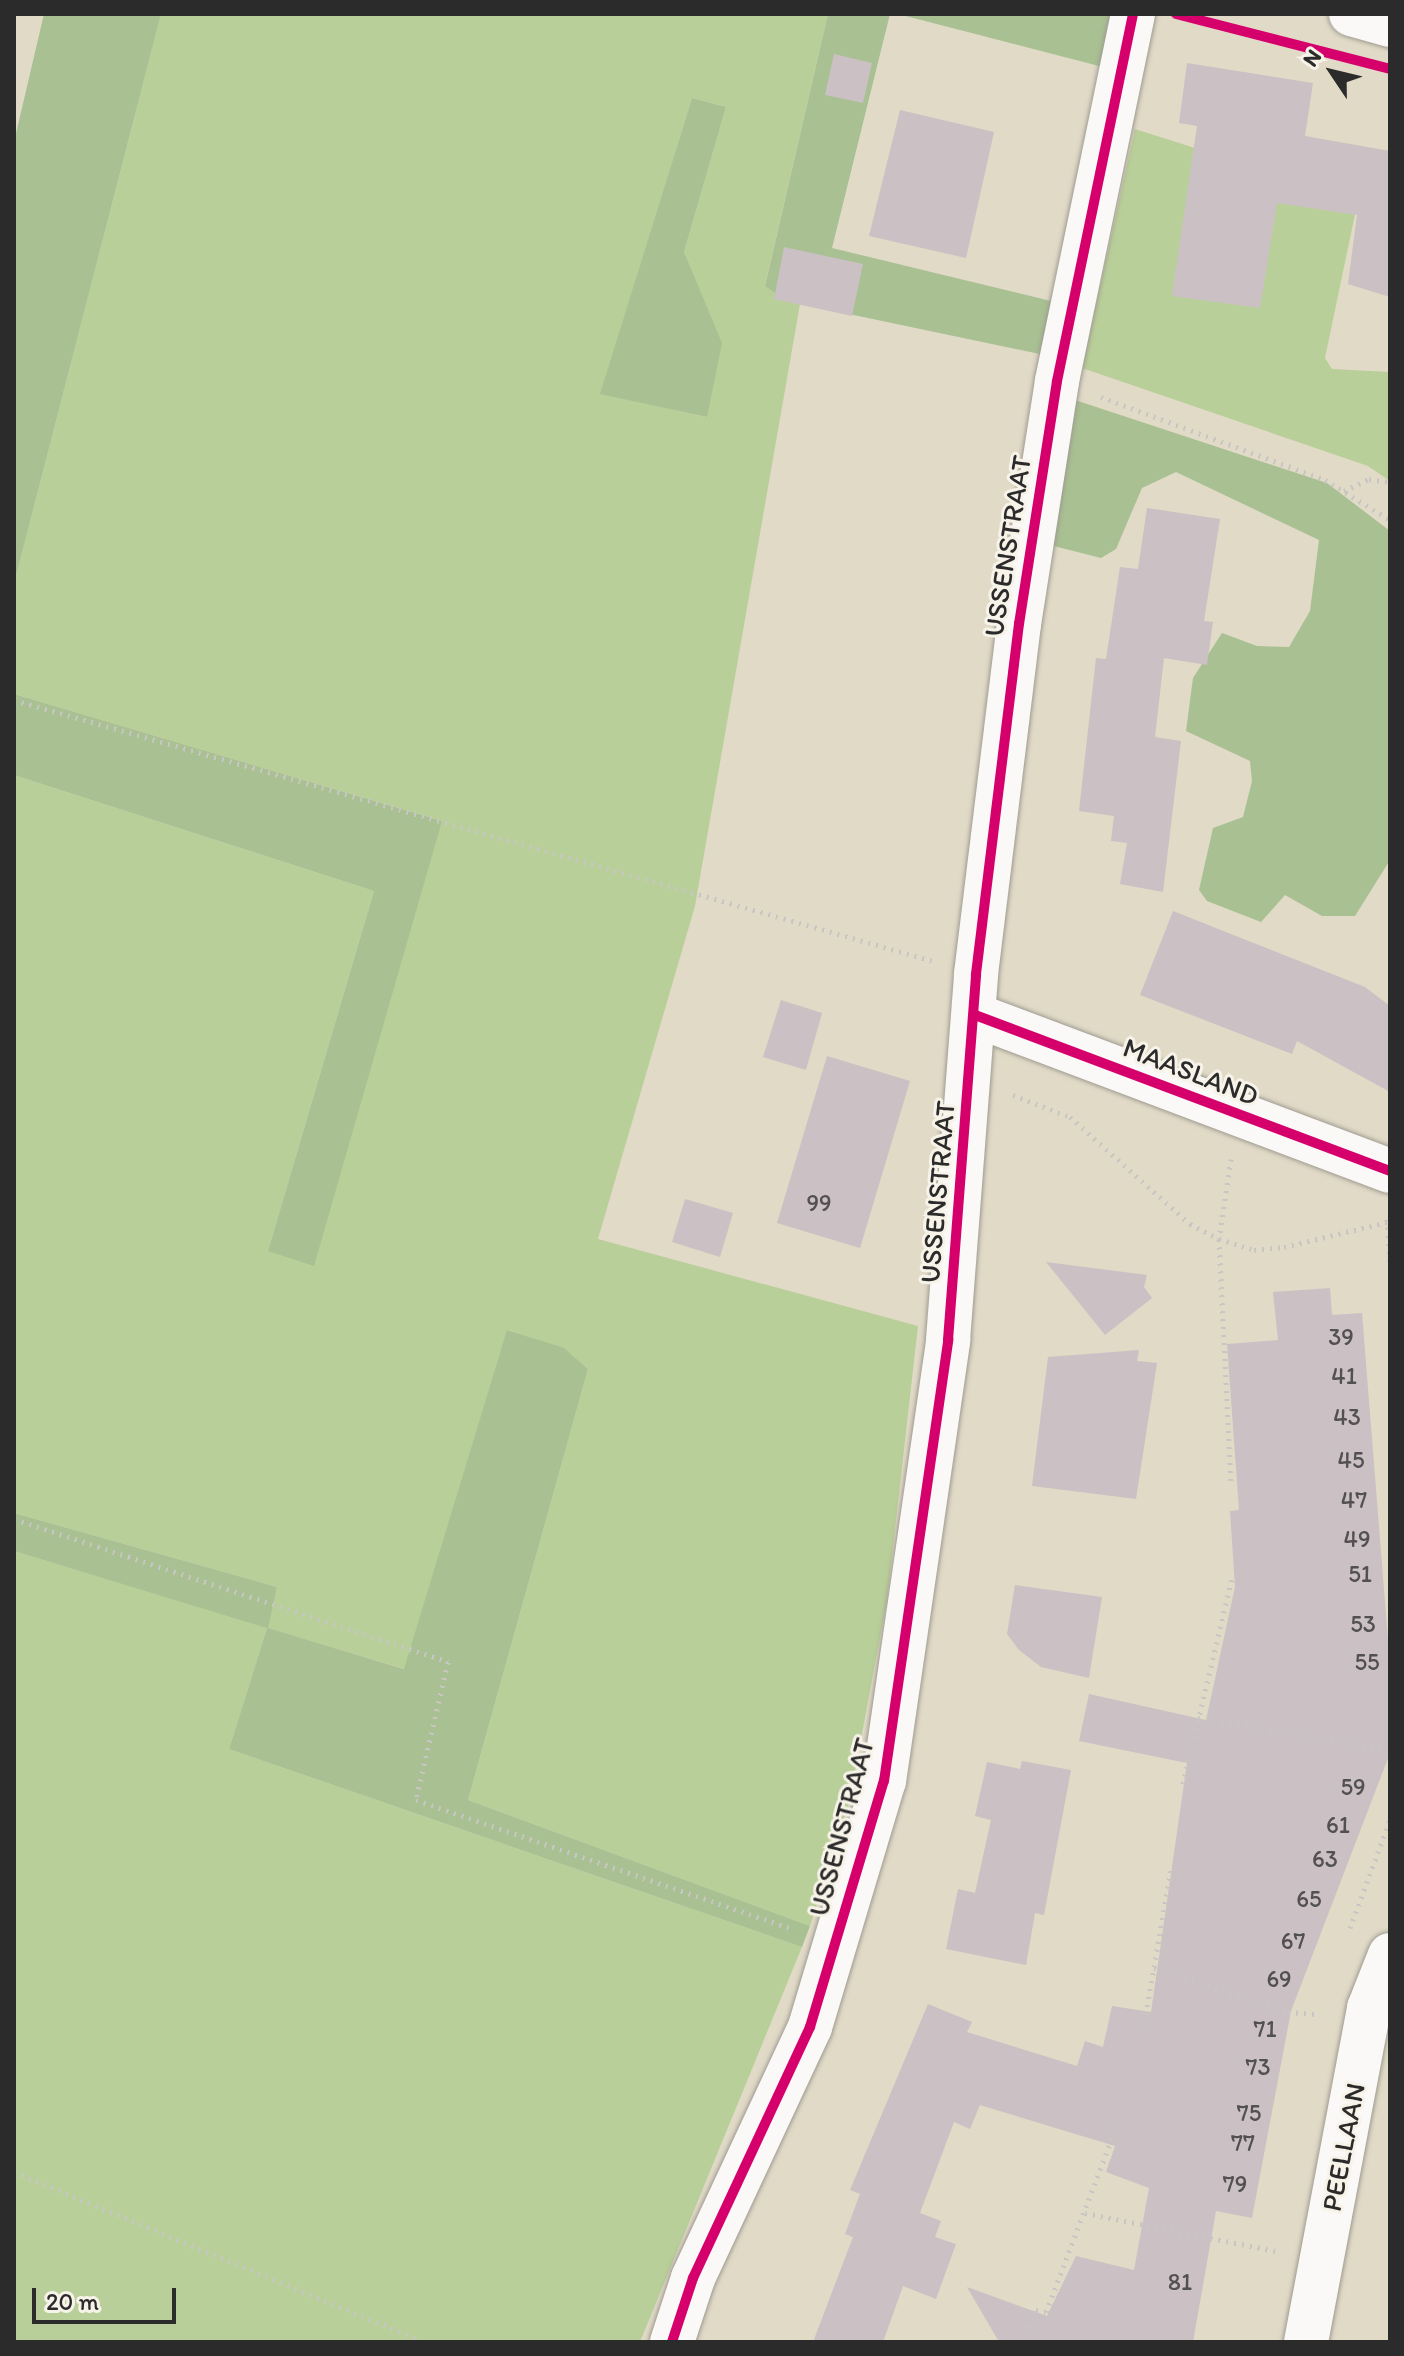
<!DOCTYPE html>
<html>
<head>
<meta charset="utf-8">
<style>
	body { margin:0 }
	#map { position:relative; width:1404px; height:2356px; overflow:hidden; background:#e1dac7; font-family:Itim,sans-serif }
	div>[style] { position:absolute }
	[style*='--x'] { left:calc(var(--x)*1px); top:calc(var(--y)*1px); width:calc(var(--w)*1px); rotate:calc(var(--a)*1deg) }
	.green>* { inset:0; background:#b9cf99 }
	.forest>* { inset:0; background:#a8c092 }
	.building>* { inset:0; background:#cbc0c3 }
	.path>* { height:5px; margin-top:-2.5px; transform-origin:0; background:repeating-linear-gradient(90deg,#c8c6c2 0 2px,transparent 0 8px) }
	.roads { filter:drop-shadow(0 0 2px #9f9b91) drop-shadow(0 0 2px #9f9b91) }
	.minor>* { height:44px; margin:-22px; padding:0 22px; transform-origin:22px; border-radius:22px; background:#faf9f7 }
	.cycleway>* { height:10px; margin:-5px; padding:0 5px; transform-origin:5px; border-radius:5px; background:#d6006c }
	span { translate:-50% -50%; white-space:nowrap; text-align:center; line-height:1.15; -webkit-text-stroke:6px #f7f3e8; paint-order:stroke }
	.number-label { font-size:24px; color:#535051 }
	.number-label span { -webkit-text-stroke-width:0 }
	.street-label { font-size:28px; color:#2b2b2b }
	.frame { position:absolute; inset:0; border:16px solid #2b2b2b; pointer-events:none }
	.north { position:absolute; left:1292px; top:32px; width:80px; height:80px; -webkit-text-stroke:6px #f7f3e8; paint-order:stroke; rotate:305deg; font-size:22px; font-weight:700; line-height:32px; text-align:center; color:#2b2b2b }
	.north::after { content:''; display:block; margin:auto; width:28px; height:36px; background:#2b2b2b; clip-path:polygon(50% 0,100% 100%,50% 72%,0 100%) }
	.scale { position:absolute; left:32px; top:2288px; width:144px; height:36px; box-sizing:border-box; border:4px solid #2b2b2b; border-top:0; padding-left:10px; font-size:24px; line-height:28px; white-space:nowrap; color:#2b2b2b; -webkit-text-stroke:6px #f7f3e8; paint-order:stroke }
</style>
</head>
<body>
<div id="map">
	<div class="green">
		<div style="clip-path:polygon(evenodd,161px 14px,828px 14px,765px 285px,800px 304px,695px 906px,598px 1239px,918px 1326px,887px 1600px,849px 1803px,810px 1926px,468px 1800px,588px 1369px,564px 1349px,508px 1330px,405px 1669px,267px 1628px,229px 1749px,802px 1947px,640px 2342px,14px 2342px,14px 1551px,267px 1627px,277px 1587px,14px 1513px,14px 775px,374px 891px,268px 1251px,442px 821px,14px 694px,14px 584px,161px 14px,692px 98px,726px 107px,684px 252px,694px 278px,706px 417px,601px 393px,692px 98px)"></div>
		<div style="clip-path:polygon(1135px 129px,1358px 200px,1325px 358px,1332px 369px,1390px 372px,1390px 481px,1368px 466px,1082px 368px)"></div>
	</div>
	<div class="forest">
		<div style="clip-path:polygon(44px 14px,161px 14px,14px 584px,14px 142px)"></div>
		<div style="clip-path:polygon(828px 14px,890px 14px,832px 248px,1051px 301px,1040px 354px,787px 301px,765px 286px)"></div>
		<div style="clip-path:polygon(898px 14px,1115px 14px,1103px 67px)"></div>
		<div style="clip-path:polygon(692px 98px,726px 107px,684px 252px,722px 343px,707px 417px,600px 394px)"></div>
		<div style="clip-path:polygon(1075px 400px,1327px 483px,1390px 531px,1390px 860px,1355px 916px,1322px 916px,1285px 895px,1261px 922px,1207px 901px,1199px 890px,1213px 828px,1243px 817px,1252px 781px,1250px 761px,1186px 731px,1193px 678px,1222px 633px,1257px 646px,1289px 647px,1310px 611px,1319px 540px,1176px 472px,1142px 488px,1116px 549px,1101px 558px,1046px 544px)"></div>
		<div style="clip-path:polygon(14px 694px,442px 821px,314px 1266px,268px 1251px,374px 891px,14px 775px)"></div>
		<div style="clip-path:polygon(507px 1330px,564px 1348px,588px 1369px,468px 1800px,810px 1926px,802px 1947px,229px 1749px,267px 1628px,14px 1551px,14px 1513px,277px 1587px,268px 1628px,404px 1669px)"></div>
	</div>
	<div class="building">
		<div style="clip-path:polygon(834px 54px,872px 63px,863px 103px,825px 95px)"></div>
		<div style="clip-path:polygon(1187px 63px,1313px 83px,1305px 136px,1390px 151px,1390px 297px,1348px 284px,1357px 215px,1277px 203px,1260px 308px,1172px 296px,1197px 126px,1179px 123px)"></div>
		<div style="clip-path:polygon(900px 110px,994px 132px,966px 258px,869px 236px)"></div>
		<div style="clip-path:polygon(784px 247px,863px 264px,852px 316px,774px 299px)"></div>
		<div style="clip-path:polygon(1147px 508px,1220px 519px,1204px 621px,1213px 622px,1207px 665px,1164px 658px,1155px 737px,1181px 741px,1163px 892px,1120px 884px,1127px 843px,1111px 841px,1114px 816px,1079px 811px,1096px 658px,1106px 659px,1120px 567px,1138px 569px)"></div>
		<div style="clip-path:polygon(1173px 911px,1365px 987px,1390px 1006px,1390px 1092px,1297px 1041px,1292px 1054px,1140px 995px)"></div>
		<div style="clip-path:polygon(781px 1000px,822px 1013px,806px 1070px,763px 1057px)"></div>
		<div style="clip-path:polygon(827px 1056px,910px 1081px,860px 1248px,777px 1223px)"></div>
		<div style="clip-path:polygon(685px 1199px,733px 1213px,720px 1257px,672px 1242px)"></div>
		<div style="clip-path:polygon(1046px 1262px,1147px 1275px,1144px 1287px,1152px 1298px,1105px 1335px)"></div>
		<div style="clip-path:polygon(1330px 1288px,1332px 1315px,1362px 1313px,1390px 1665px,1390px 1753px,1291px 2011px,1252px 2218px,1216px 2211px,1193px 2342px,999px 2342px,967px 2287px,1047px 2316px,1076px 2256px,1134px 2270px,1149px 2188px,1106px 2172px,1115px 2146px,980px 2105px,970px 2129px,954px 2122px,920px 2213px,941px 2221px,935px 2237px,956px 2244px,936px 2299px,903px 2286px,883px 2342px,813px 2342px,853px 2237px,845px 2234px,860px 2194px,850px 2190px,928px 2004px,972px 2022px,967px 2032px,1077px 2066px,1085px 2041px,1103px 2047px,1112px 2006px,1151px 2012px,1187px 1763px,1079px 1741px,1089px 1694px,1206px 1720px,1235px 1587px,1230px 1511px,1239px 1510px,1227px 1344px,1278px 1340px,1273px 1292px)"></div>
		<div style="clip-path:polygon(1139px 1350px,1137px 1361px,1157px 1363px,1136px 1499px,1032px 1486px,1048px 1357px)"></div>
		<div style="clip-path:polygon(1015px 1585px,1102px 1597px,1089px 1678px,1041px 1667px,1019px 1650px,1007px 1634px)"></div>
		<div style="clip-path:polygon(1022px 1761px,1071px 1770px,1044px 1915px,1035px 1913px,1026px 1965px,946px 1949px,958px 1889px,975px 1893px,991px 1820px,975px 1816px,987px 1762px,1020px 1769px)"></div>
	</div>
	<div class="path">
		<div style="--x:1101;--y:397;--w:239;--a:20.3"></div>
		<div style="--x:1325;--y:480;--w:76;--a:31.6"></div>
		<div style="--x:1344;--y:491;--w:28;--a:-26"></div>
		<div style="--x:1369;--y:479;--w:21;--a:8"></div>
		<div style="--x:14;--y:700;--w:955;--a:15.85"></div>
		<div style="--x:1013;--y:1095;--w:61;--a:21.1"></div>
		<div style="--x:1070;--y:1117;--w:161;--a:41.7"></div>
		<div style="--x:1190;--y:1224;--w:33;--a:27"></div>
		<div style="--x:1219;--y:1239;--w:37;--a:17"></div>
		<div style="--x:1254;--y:1250;--w:30;--a:-6"></div>
		<div style="--x:1284;--y:1247;--w:106;--a:-13.6"></div>
		<div style="--x:1231;--y:1159;--w:81;--a:98.5"></div>
		<div style="--x:1219;--y:1239;--w:242;--a:87.2"></div>
		<div style="--x:1387;--y:1219;--w:43;--a:86"></div>
		<div style="--x:14;--y:1519;--w:457;--a:18.2"></div>
		<div style="--x:448;--y:1662;--w:142;--a:103.1"></div>
		<div style="--x:416;--y:1800;--w:398;--a:18.9"></div>
		<div style="--x:1198;--y:1718;--w:195;--a:9.5"></div>
		<div style="--x:1183;--y:1784;--w:216;--a:-76.6"></div>
		<div style="--x:1350;--y:1928;--w:115;--a:-69.7"></div>
		<div style="--x:1154;--y:1968;--w:141;--a:18.2"></div>
		<div style="--x:1288;--y:2012;--w:31;--a:4"></div>
		<div style="--x:1143;--y:2030;--w:162;--a:-80.1"></div>
		<div style="--x:14;--y:2172;--w:445;--a:22.5"></div>
		<div style="--x:1085;--y:2213;--w:194;--a:11.3"></div>
		<div style="--x:1022;--y:2342;--w:35;--a:-66"></div>
		<div style="--x:1036;--y:2310;--w:10;--a:11"></div>
		<div style="--x:1046;--y:2312;--w:211;--a:-69.2"></div>
	</div>
	<div class="roads">
		<div class="minor">
			<div style="--x:1351;--y:14;--w:41;--a:15.8"></div>
			<div style="--x:975;--y:1015;--w:443;--a:20.6"></div>
			<div style="--x:672;--y:2342;--w:67;--a:-71.8"></div>
			<div style="--x:693;--y:2278;--w:277;--a:-65"></div>
			<div style="--x:810;--y:2027;--w:257;--a:-73.3"></div>
			<div style="--x:884;--y:1781;--w:446;--a:-81.7"></div>
			<div style="--x:948;--y:1340;--w:367;--a:-85.6"></div>
			<div style="--x:976;--y:974;--w:353;--a:-83"></div>
			<div style="--x:1019;--y:624;--w:246;--a:-81.1"></div>
			<div style="--x:1057;--y:381;--w:375;--a:-78.3"></div>
			<div style="--x:1306;--y:2342;--w:340;--a:-79.3"></div>
			<div style="--x:1369;--y:2008;--w:57;--a:-68.4"></div>
		</div>
	</div>
	<div class="cycleway">
		<div style="--x:1176;--y:14;--w:221;--a:14.4"></div>
		<div style="--x:975;--y:1015;--w:443;--a:20.6"></div>
		<div style="--x:672;--y:2342;--w:67;--a:-71.8"></div>
		<div style="--x:693;--y:2278;--w:277;--a:-65"></div>
		<div style="--x:810;--y:2027;--w:257;--a:-73.3"></div>
		<div style="--x:884;--y:1781;--w:446;--a:-81.7"></div>
		<div style="--x:948;--y:1340;--w:367;--a:-85.6"></div>
		<div style="--x:976;--y:974;--w:353;--a:-83"></div>
		<div style="--x:1019;--y:624;--w:246;--a:-81.1"></div>
		<div style="--x:1057;--y:381;--w:375;--a:-78.3"></div>
	</div>
	<div class="number-label">
		<span style="left:819px;top:1203px">99</span>
		<span style="left:1341px;top:1337px">39</span>
		<span style="left:1344px;top:1376px">41</span>
		<span style="left:1347px;top:1417px">43</span>
		<span style="left:1351px;top:1460px">45</span>
		<span style="left:1354px;top:1500px">47</span>
		<span style="left:1357px;top:1539px">49</span>
		<span style="left:1360px;top:1574px">51</span>
		<span style="left:1363px;top:1624px">53</span>
		<span style="left:1367px;top:1662px">55</span>
		<span style="left:1353px;top:1787px">59</span>
		<span style="left:1338px;top:1825px">61</span>
		<span style="left:1325px;top:1859px">63</span>
		<span style="left:1309px;top:1899px">65</span>
		<span style="left:1293px;top:1941px">67</span>
		<span style="left:1279px;top:1979px">69</span>
		<span style="left:1265px;top:2029px">71</span>
		<span style="left:1258px;top:2067px">73</span>
		<span style="left:1249px;top:2113px">75</span>
		<span style="left:1243px;top:2143px">77</span>
		<span style="left:1235px;top:2184px">79</span>
		<span style="left:1180px;top:2282px">81</span>
	</div>
	<div class="street-label">
		<span style="left:1007px;top:546px;rotate:-81deg">USSENSTRAAT</span>
		<span style="left:1191px;top:1071px;rotate:21deg">MAASLAND</span>
		<span style="left:937px;top:1192px;rotate:-85deg">USSENSTRAAT</span>
		<span style="left:841px;top:1827px;rotate:-75deg">USSENSTRAAT</span>
		<span style="left:1343px;top:2147px;rotate:-79deg">PEELLAAN</span>
	</div>
	<div class="frame"></div>
	<div class="north">N</div>
	<div class="scale">20 m</div>
</div>
</body>
</html>
